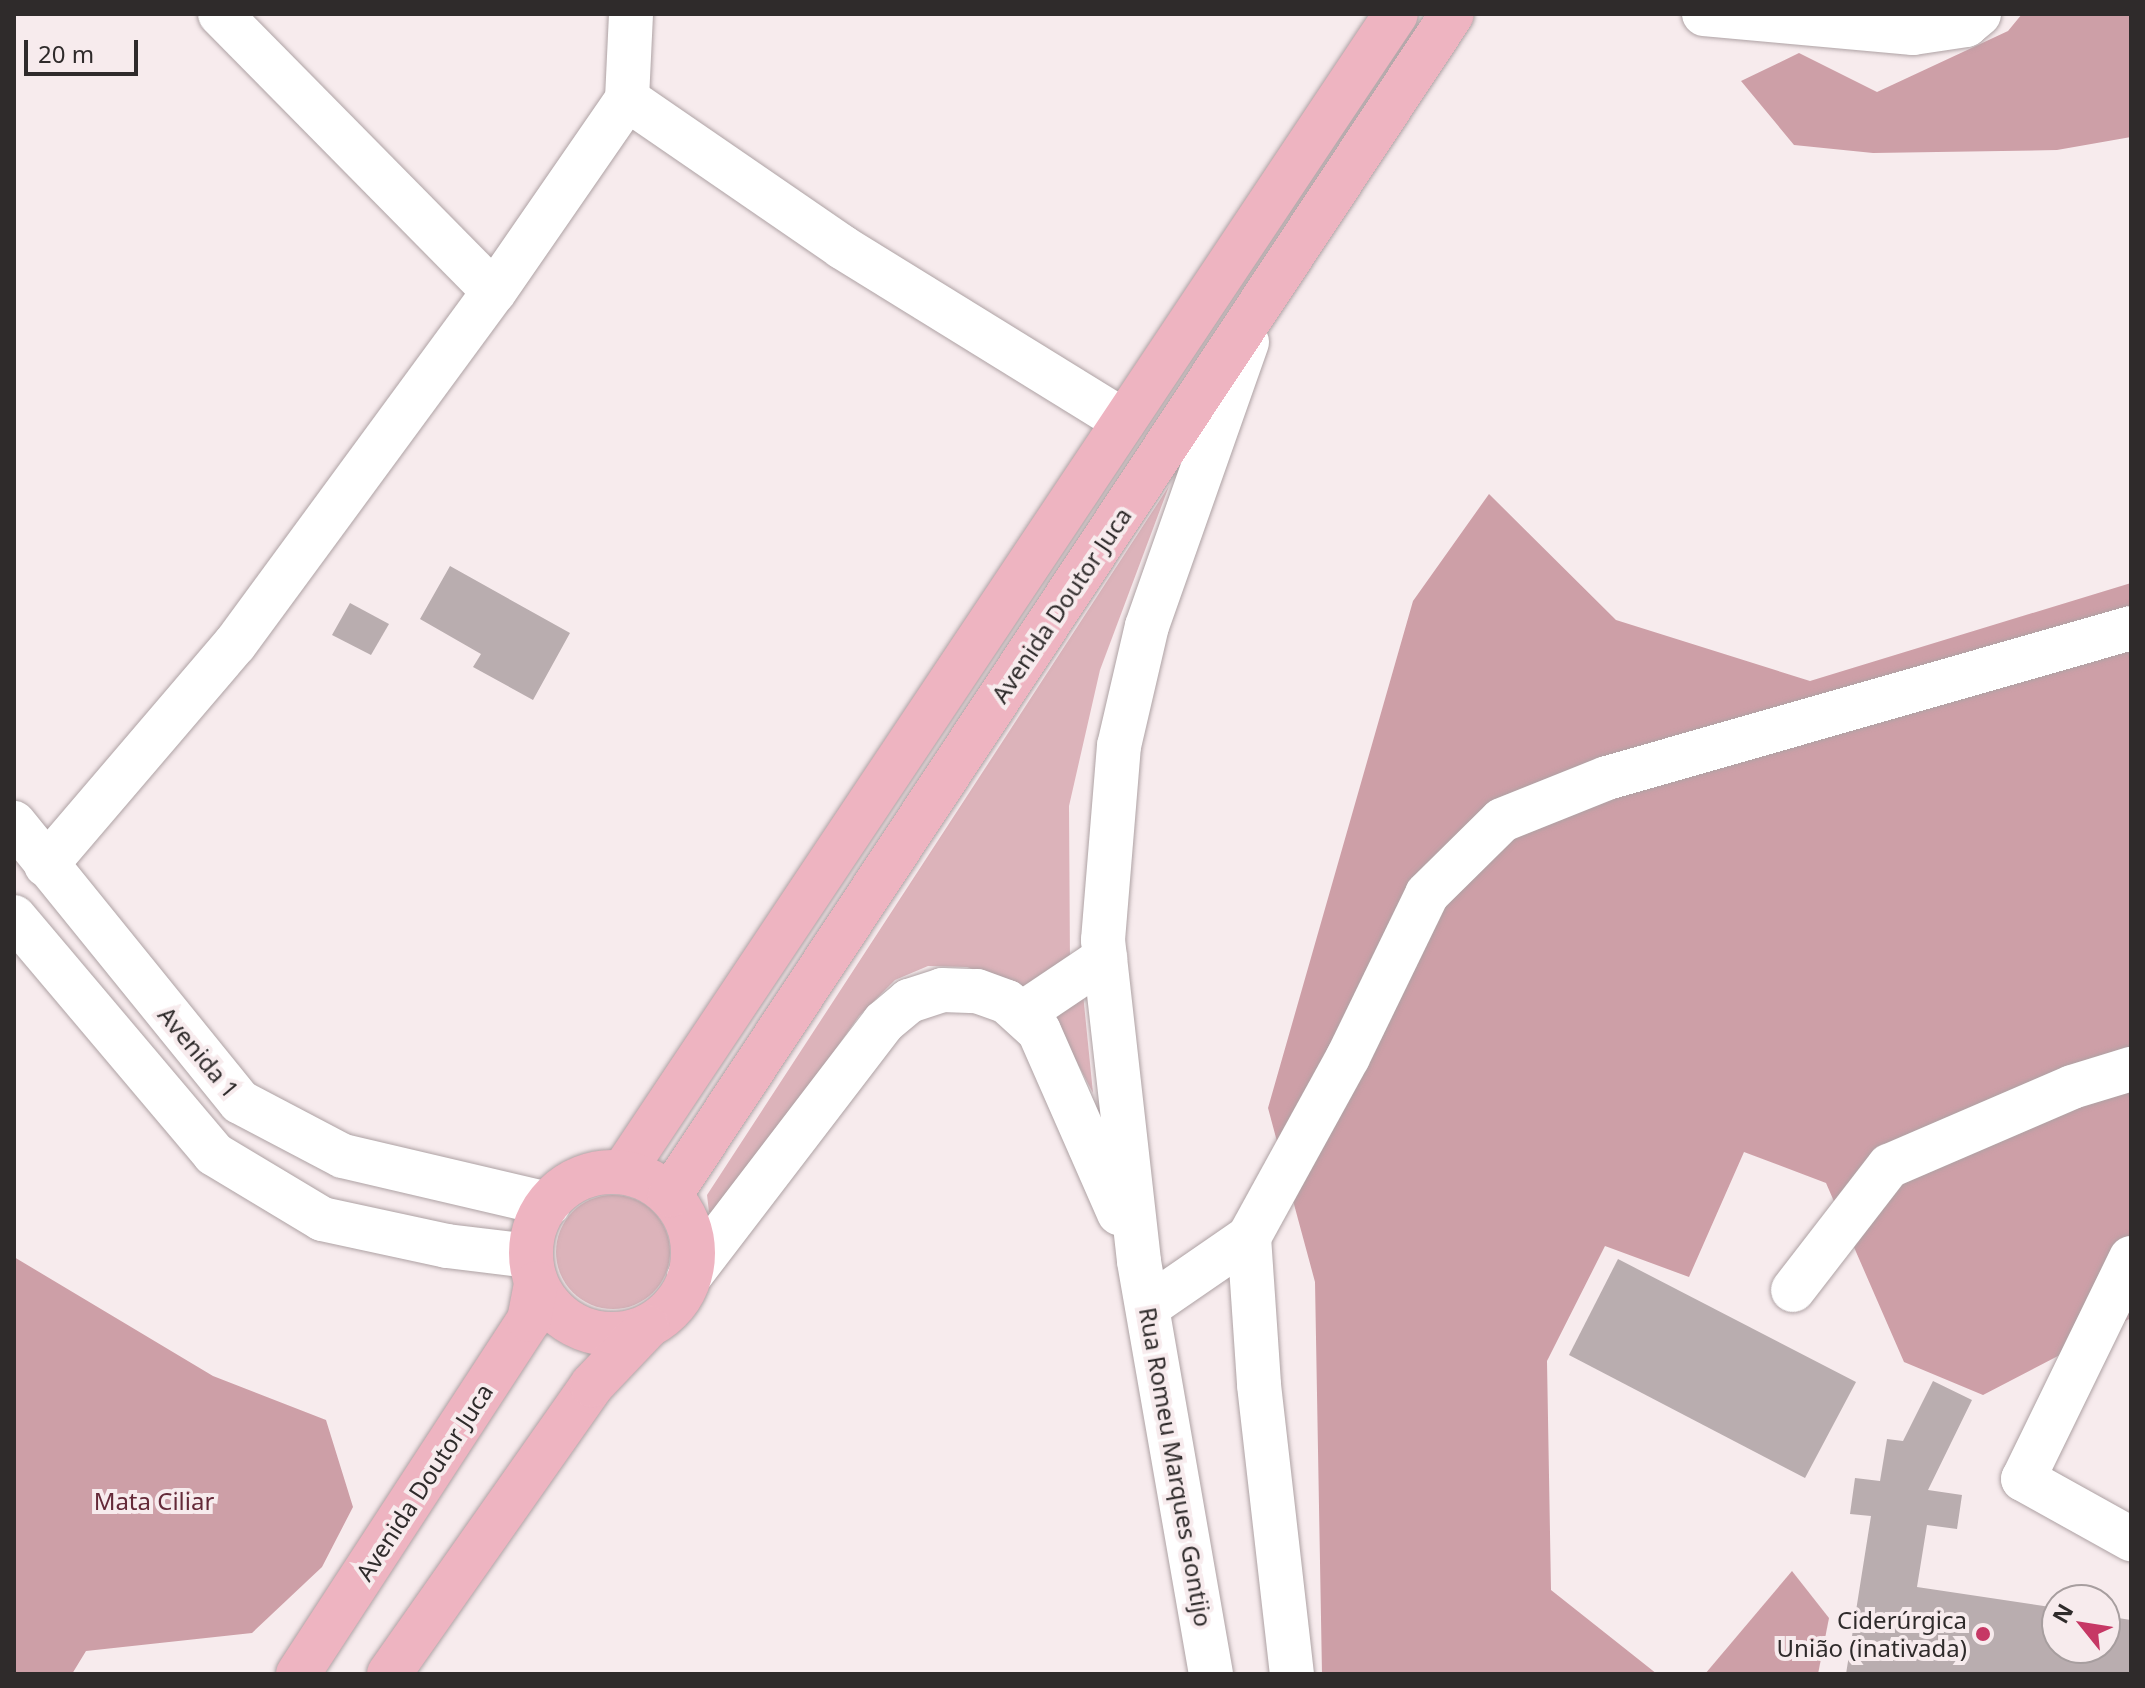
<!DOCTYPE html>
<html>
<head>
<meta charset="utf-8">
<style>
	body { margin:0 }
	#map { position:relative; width:2145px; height:1688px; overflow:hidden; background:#f7ebed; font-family:"Noto Sans",sans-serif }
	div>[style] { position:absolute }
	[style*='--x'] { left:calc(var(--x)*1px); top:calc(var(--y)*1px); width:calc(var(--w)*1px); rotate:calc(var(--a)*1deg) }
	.green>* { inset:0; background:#dcb3ba }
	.round { border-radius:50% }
	.forest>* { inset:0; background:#cd9fa7 }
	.building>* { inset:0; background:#b9adaf }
	.roads { filter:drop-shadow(0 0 2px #aea2a4) drop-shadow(0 0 2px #aea2a4) }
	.minor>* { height:44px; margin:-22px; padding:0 22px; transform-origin:22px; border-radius:22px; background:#fff }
	.major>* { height:44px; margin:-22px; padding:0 22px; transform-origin:22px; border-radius:22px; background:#eeb4c1 }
	.major>.ring { margin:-22px; padding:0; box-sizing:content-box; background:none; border:44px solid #eeb4c1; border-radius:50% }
	.dots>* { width:22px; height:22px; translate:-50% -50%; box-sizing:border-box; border:4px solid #f7ebed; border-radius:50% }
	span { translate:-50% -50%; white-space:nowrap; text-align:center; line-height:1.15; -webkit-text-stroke:8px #f7ebed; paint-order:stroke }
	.street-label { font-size:24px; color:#2f2b2b }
	.park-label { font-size:24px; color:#642938 }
	.poi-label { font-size:24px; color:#2f2b2b }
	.right { translate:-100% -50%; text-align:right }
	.frame { position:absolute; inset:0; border:16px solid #2f2b2b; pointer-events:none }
	.north { position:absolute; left:2041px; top:1584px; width:80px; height:80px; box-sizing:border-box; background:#f7ebed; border:2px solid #a79e9f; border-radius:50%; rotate:300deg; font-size:22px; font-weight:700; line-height:32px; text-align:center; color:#2f2b2b }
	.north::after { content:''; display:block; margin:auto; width:28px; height:36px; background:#c63865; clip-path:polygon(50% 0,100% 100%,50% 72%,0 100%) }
	.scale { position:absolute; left:24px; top:40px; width:114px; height:36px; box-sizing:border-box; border:4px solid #2f2b2b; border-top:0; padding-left:10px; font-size:24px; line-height:28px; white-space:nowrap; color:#2f2b2b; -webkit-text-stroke:6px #f7ebed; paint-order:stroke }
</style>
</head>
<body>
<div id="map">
	<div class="green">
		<div style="clip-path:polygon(1169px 486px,1100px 670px,1069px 806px,1070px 965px,1032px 990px,967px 967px,928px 966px,895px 980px,859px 1016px,719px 1214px,709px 1212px,707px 1195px)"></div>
		<div style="clip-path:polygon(1083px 994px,1093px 1093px,1053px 1017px)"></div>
		<div class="round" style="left:556px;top:1195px;width:114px;height:114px"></div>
	</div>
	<div class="forest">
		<div style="clip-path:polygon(2022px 14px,2131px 14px,2131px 137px,2057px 150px,1873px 153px,1794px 145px,1741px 81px,1799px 53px,1877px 92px,2008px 31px)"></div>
		<div style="clip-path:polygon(1489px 494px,1616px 620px,1810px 681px,2131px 583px,2131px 1318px,1983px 1395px,1904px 1362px,1826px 1183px,1744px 1152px,1689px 1277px,1605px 1246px,1547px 1361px,1551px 1590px,1657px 1674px,1322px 1674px,1315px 1282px,1268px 1108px,1413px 601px)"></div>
		<div style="clip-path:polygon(14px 1257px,213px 1376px,326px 1420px,353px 1507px,322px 1567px,252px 1633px,86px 1651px,72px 1674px,14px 1674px)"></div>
		<div style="clip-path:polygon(1792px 1571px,1829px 1618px,1818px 1674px,1705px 1674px)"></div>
	</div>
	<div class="building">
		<div style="clip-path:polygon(450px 566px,570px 633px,533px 700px,473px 667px,481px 654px,420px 619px)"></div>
		<div style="clip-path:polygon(350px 603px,389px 624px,371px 655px,332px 635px)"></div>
		<div style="clip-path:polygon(1618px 1259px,1856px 1382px,1805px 1478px,1569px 1355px)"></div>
		<div style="clip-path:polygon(1933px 1381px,1972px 1400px,1928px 1490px,1962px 1495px,1957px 1529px,1927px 1525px,1917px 1587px,2057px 1608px,2057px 1648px,2105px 1648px,2105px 1616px,2131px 1620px,2131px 1674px,1846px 1674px,1871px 1516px,1850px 1514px,1855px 1478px,1880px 1481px,1887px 1439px,1903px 1441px)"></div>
	</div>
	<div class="roads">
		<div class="minor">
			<div style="--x:220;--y:14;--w:390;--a:45.4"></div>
			<div style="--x:1704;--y:14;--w:210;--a:5.2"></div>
			<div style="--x:1913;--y:33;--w:54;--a:-8.6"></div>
			<div style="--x:1966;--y:25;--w:17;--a:-40"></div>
			<div style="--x:627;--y:99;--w:261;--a:34.5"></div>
			<div style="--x:842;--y:247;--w:331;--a:31.7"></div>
			<div style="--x:14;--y:823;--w:359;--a:51"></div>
			<div style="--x:240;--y:1102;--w:116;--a:27.7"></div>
			<div style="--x:343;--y:1156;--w:211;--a:13.2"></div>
			<div style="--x:46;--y:865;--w:291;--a:-49.5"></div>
			<div style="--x:235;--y:644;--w:437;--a:-53.7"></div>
			<div style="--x:494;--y:292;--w:234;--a:-55.4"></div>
			<div style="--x:627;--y:99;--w:85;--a:-87.3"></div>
			<div style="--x:14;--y:917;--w:310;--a:49.8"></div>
			<div style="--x:214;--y:1154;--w:126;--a:31"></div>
			<div style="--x:322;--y:1219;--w:128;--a:12.2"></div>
			<div style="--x:447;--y:1246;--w:84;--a:6.9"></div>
			<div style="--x:1023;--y:1013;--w:99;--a:-33.9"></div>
			<div style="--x:1249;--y:1237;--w:205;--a:-61.2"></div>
			<div style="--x:1348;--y:1057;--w:181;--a:-64.1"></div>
			<div style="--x:1427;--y:894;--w:105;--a:-44.6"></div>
			<div style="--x:1502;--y:820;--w:113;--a:-21.8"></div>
			<div style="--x:1607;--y:778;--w:545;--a:-15.97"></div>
			<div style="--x:2131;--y:1258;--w:246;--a:116"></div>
			<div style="--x:2023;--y:1479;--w:124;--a:29.1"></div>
			<div style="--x:689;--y:1277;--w:321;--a:-52.6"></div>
			<div style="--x:884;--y:1022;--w:33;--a:-40"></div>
			<div style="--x:909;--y:1001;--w:35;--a:-18"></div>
			<div style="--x:942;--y:990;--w:35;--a:2"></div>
			<div style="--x:977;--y:991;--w:32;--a:20"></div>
			<div style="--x:1007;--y:1002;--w:43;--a:42.2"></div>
			<div style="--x:1039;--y:1031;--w:199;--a:66.3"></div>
			<div style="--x:1793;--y:1290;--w:157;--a:-52.3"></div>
			<div style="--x:1889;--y:1166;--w:199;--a:-23.3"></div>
			<div style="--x:2072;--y:1087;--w:62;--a:-17"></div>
			<div style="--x:1149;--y:1306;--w:121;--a:-34.6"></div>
			<div style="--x:1249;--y:1237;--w:148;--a:86.1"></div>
			<div style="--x:1259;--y:1385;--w:291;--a:83.5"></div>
			<div style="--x:1211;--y:1674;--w:419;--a:-99.9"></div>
			<div style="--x:1139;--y:1261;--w:323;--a:-96.4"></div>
			<div style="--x:1103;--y:940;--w:195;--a:-85.3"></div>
			<div style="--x:1119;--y:746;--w:123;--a:-76.9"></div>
			<div style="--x:1147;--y:626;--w:301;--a:-70.6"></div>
		</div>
		<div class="major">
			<div style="--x:623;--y:1172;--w:1392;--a:-56.28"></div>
			<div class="ring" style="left:531px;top:1172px;width:118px;height:118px"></div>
			<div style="--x:670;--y:1195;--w:1416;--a:-56.49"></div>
			<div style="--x:298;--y:1674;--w:423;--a:-56.9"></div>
			<div style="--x:529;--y:1320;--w:37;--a:-79"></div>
			<div style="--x:389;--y:1674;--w:353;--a:-54.9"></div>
			<div style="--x:592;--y:1385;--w:80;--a:-46.5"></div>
		</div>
	</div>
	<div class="dots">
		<div style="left:1983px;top:1634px;background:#c63865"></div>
	</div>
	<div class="street-label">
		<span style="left:1061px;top:605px;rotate:-56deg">Avenida Doutor Juca</span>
		<span style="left:199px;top:1052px;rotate:50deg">Avenida 1</span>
		<span style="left:1176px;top:1467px;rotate:80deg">Rua Romeu Marques Gontijo</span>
		<span style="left:424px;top:1482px;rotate:-57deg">Avenida Doutor Juca</span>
	</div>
	<div class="park-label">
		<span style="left:154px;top:1501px">Mata Ciliar</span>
	</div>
	<div class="poi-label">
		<span class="right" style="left:1967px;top:1634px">Ciderúrgica<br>União (inativada)</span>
	</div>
	<div class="frame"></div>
	<div class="north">N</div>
	<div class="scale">20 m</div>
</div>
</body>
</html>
